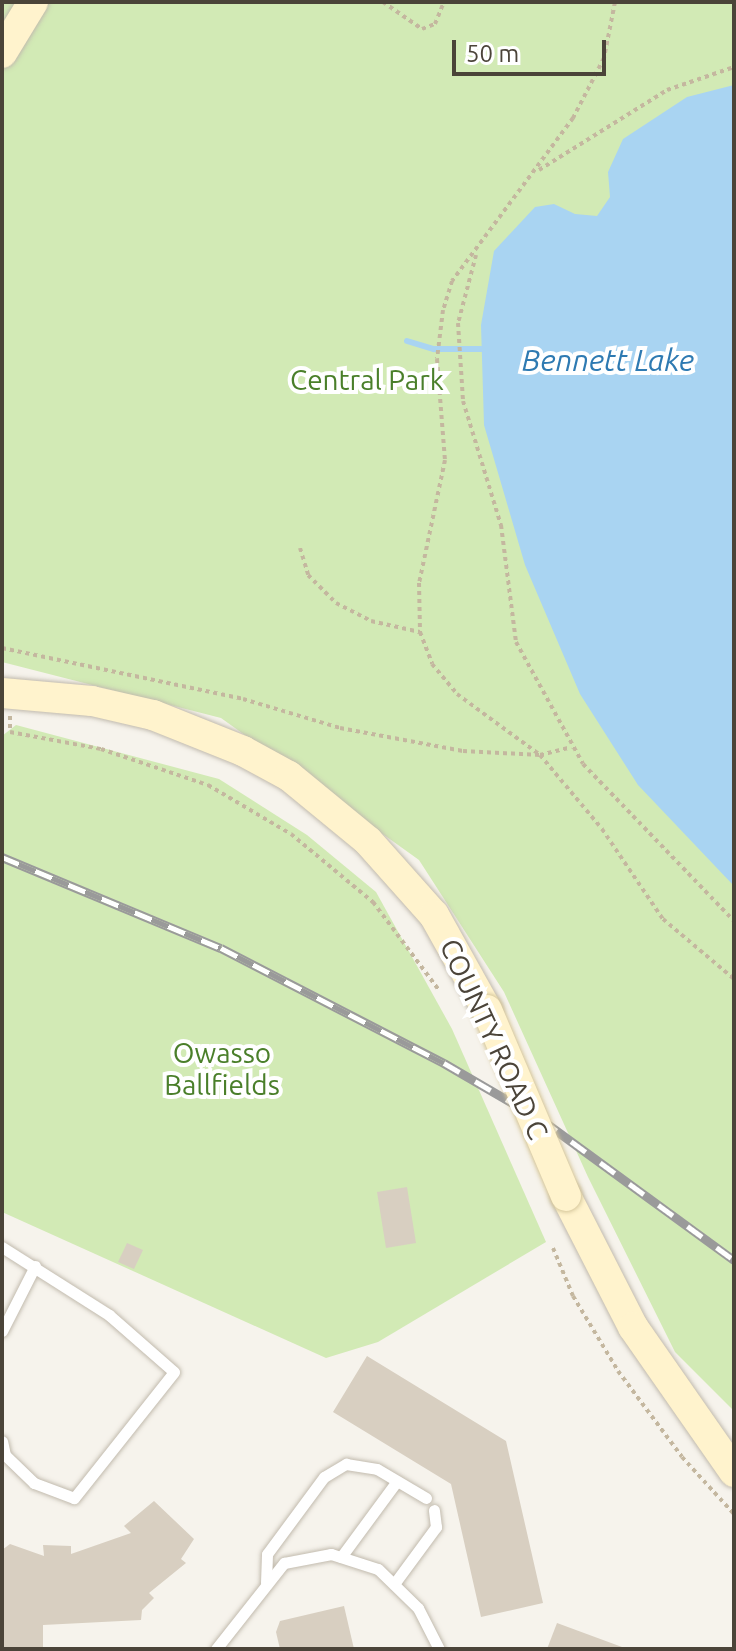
<!DOCTYPE html>
<html>
<head>
<meta charset="utf-8">
<style>
	body { margin:0 }
	#map { position:relative; width:736px; height:1651px; overflow:hidden; background:#f6f3ec; font-family:Ubuntu,sans-serif }
	div>[style] { position:absolute }
	[style*='--x'] { left:calc(var(--x)*1px); top:calc(var(--y)*1px); width:calc(var(--w)*1px); rotate:calc(var(--a)*1deg) }
	.green>* { inset:0; background:#d2eab5 }
	.water>* { inset:0; background:#a9d4f2 }
	.stream>* { height:6px; margin:-3px; padding:0 3px; transform-origin:3px; border-radius:3px; background:#a9d4f2 }
	.building>* { inset:0; background:#d8cfc1 }
	.path>* { height:4px; margin-top:-2px; transform-origin:0; background:repeating-linear-gradient(90deg,#c4b79f 0 4px,transparent 0 8px) }
	.roads { filter:drop-shadow(0 0 2px #c2bbae) drop-shadow(0 0 2px #c2bbae) }
	.lane>* { height:11px; margin:-5.5px; padding:0 5.5px; transform-origin:5.5px; border-radius:5.5px; background:#fff }
	.secondary>* { height:30px; margin:-15px; padding:0 15px; transform-origin:15px; border-radius:15px; background:#fff3cd }
	.rail>* { height:9px; margin-top:-4.5px; transform-origin:0; background:repeating-linear-gradient(90deg,#fff 0 18px,#9a9a9a 0 36px); box-sizing:border-box; border-block:2px solid #9a9a9a }
	.bridges { filter:drop-shadow(0 0 2px #d6c79b) drop-shadow(0 0 2px #d6c79b) }
	.secondary-bridge>* { height:30px; margin:-15px; padding:0 15px; transform-origin:15px; border-radius:15px; background:#fff3cd }
	span { translate:-50% -50%; white-space:nowrap; text-align:center; line-height:1.15; -webkit-text-stroke:8px #fff; paint-order:stroke }
	.park-label { font-size:28px; color:#4a7f2a }
	.street-label { font-size:28px; color:#4b4439 }
	.water-label { font-size:30px; color:#2e7ab2; font-style:italic }
	.frame { position:absolute; inset:0; border:4px solid #4b4439; pointer-events:none }
	.scale { position:absolute; left:452px; top:40px; width:154px; height:36px; box-sizing:border-box; border:4px solid #4b4439; border-top:0; padding-left:10px; font-size:24px; line-height:28px; white-space:nowrap; color:#4b4439; -webkit-text-stroke:6px #fff; paint-order:stroke }
</style>
</head>
<body>
<div id="map">
	<div class="green">
		<div style="clip-path:polygon(2px 2px,734px 2px,734px 1411px,675px 1352px,588px 1177px,504px 992px,419px 860px,221px 718px,2px 662px)"></div>
		<div style="clip-path:polygon(16px 725px,219px 779px,307px 835px,376px 892px,452px 1029px,546px 1242px,378px 1342px,326px 1358px,2px 1212px,2px 736px)"></div>
	</div>
	<div class="water">
		<div style="clip-path:polygon(734px 85px,734px 886px,638px 785px,580px 694px,525px 565px,484px 425px,481px 325px,494px 251px,535px 207px,554px 204px,575px 214px,597px 216px,610px 197px,608px 172px,623px 139px,687px 97px)"></div>
	</div>
	<div class="stream">
		<div style="--x:407;--y:341;--w:28;--a:17"></div>
		<div style="--x:434;--y:349;--w:47;--a:0"></div>
	</div>
	<div class="building">
		<div style="clip-path:polygon(407px 1187px,416px 1243px,386px 1248px,377px 1192px)"></div>
		<div style="clip-path:polygon(127px 1243px,143px 1250px,134px 1269px,118px 1262px)"></div>
		<div style="clip-path:polygon(367px 1356px,506px 1441px,543px 1603px,481px 1617px,451px 1484px,333px 1412px)"></div>
		<div style="clip-path:polygon(154px 1501px,194px 1539px,181px 1559px,186px 1563px,149px 1593px,154px 1598px,142px 1610px,141px 1620px,43px 1625px,43px 1649px,2px 1649px,2px 1550px,10px 1544px,44px 1556px,43px 1545px,71px 1546px,71px 1554px,131px 1533px,124px 1526px)"></div>
		<div style="clip-path:polygon(344px 1606px,354px 1649px,280px 1649px,276px 1632px,280px 1621px)"></div>
		<div style="clip-path:polygon(557px 1623px,622px 1647px,622px 1649px,547px 1649px)"></div>
	</div>
	<div class="path">
		<div style="--x:383;--y:2;--w:47;--a:34.7"></div>
		<div style="--x:422;--y:29;--w:14;--a:-21"></div>
		<div style="--x:435;--y:24;--w:24;--a:-68"></div>
		<div style="--x:615;--y:2;--w:57;--a:101.1"></div>
		<div style="--x:604;--y:58;--w:68;--a:117.3"></div>
		<div style="--x:573;--y:118;--w:203;--a:126.6"></div>
		<div style="--x:452;--y:281;--w:30;--a:107"></div>
		<div style="--x:443;--y:310;--w:49;--a:97"></div>
		<div style="--x:437;--y:359;--w:101;--a:85.5"></div>
		<div style="--x:445;--y:460;--w:126;--a:101.9"></div>
		<div style="--x:419;--y:583;--w:49;--a:88.8"></div>
		<div style="--x:420;--y:632;--w:34;--a:69"></div>
		<div style="--x:432;--y:664;--w:39;--a:50"></div>
		<div style="--x:457;--y:694;--w:103;--a:36.3"></div>
		<div style="--x:540;--y:755;--w:97;--a:50"></div>
		<div style="--x:602;--y:829;--w:109;--a:55.9"></div>
		<div style="--x:663;--y:919;--w:93;--a:40.2"></div>
		<div style="--x:539;--y:170;--w:151;--a:-32"></div>
		<div style="--x:667;--y:90;--w:71;--a:-18.9"></div>
		<div style="--x:476;--y:255;--w:70;--a:104.8"></div>
		<div style="--x:458;--y:323;--w:78;--a:86.3"></div>
		<div style="--x:463;--y:401;--w:130;--a:73"></div>
		<div style="--x:501;--y:525;--w:118;--a:82.7"></div>
		<div style="--x:516;--y:642;--w:139;--a:61.2"></div>
		<div style="--x:583;--y:764;--w:218;--a:46.1"></div>
		<div style="--x:300;--y:548;--w:28;--a:73"></div>
		<div style="--x:308;--y:575;--w:40;--a:45"></div>
		<div style="--x:336;--y:603;--w:39;--a:27"></div>
		<div style="--x:371;--y:621;--w:50;--a:12.7"></div>
		<div style="--x:2;--y:648;--w:246;--a:11.9"></div>
		<div style="--x:243;--y:699;--w:101;--a:16.6"></div>
		<div style="--x:340;--y:728;--w:125;--a:10.6"></div>
		<div style="--x:463;--y:751;--w:77;--a:3"></div>
		<div style="--x:540;--y:755;--w:32;--a:-14"></div>
		<div style="--x:10;--y:716;--w:16;--a:90"></div>
		<div style="--x:10;--y:732;--w:93;--a:10.6"></div>
		<div style="--x:101;--y:749;--w:113;--a:18.6"></div>
		<div style="--x:208;--y:785;--w:96;--a:30.6"></div>
		<div style="--x:291;--y:834;--w:107;--a:39.7"></div>
		<div style="--x:373;--y:902;--w:109;--a:53.2"></div>
		<div style="--x:553;--y:1248;--w:52;--a:67.4"></div>
		<div style="--x:573;--y:1296;--w:87;--a:59"></div>
		<div style="--x:618;--y:1371;--w:107;--a:53.3"></div>
		<div style="--x:682;--y:1457;--w:77;--a:47.6"></div>
	</div>
	<div class="roads">
		<div class="lane">
			<div style="--x:2;--y:1247;--w:127;--a:32.4"></div>
			<div style="--x:109;--y:1315;--w:86;--a:41.2"></div>
			<div style="--x:174;--y:1372;--w:161;--a:128.4"></div>
			<div style="--x:74;--y:1498;--w:43;--a:-159.4"></div>
			<div style="--x:34;--y:1483;--w:40;--a:-136"></div>
			<div style="--x:5;--y:1455;--w:14;--a:-102"></div>
			<div style="--x:2;--y:1331;--w:73;--a:-63.1"></div>
			<div style="--x:341;--y:1557;--w:94;--a:-53.6"></div>
			<div style="--x:266;--y:1583;--w:29;--a:-88"></div>
			<div style="--x:267;--y:1554;--w:96;--a:-53.5"></div>
			<div style="--x:324;--y:1477;--w:26;--a:-31"></div>
			<div style="--x:346;--y:1464;--w:31;--a:9"></div>
			<div style="--x:377;--y:1469;--w:57;--a:30.6"></div>
			<div style="--x:394;--y:1584;--w:71;--a:-53.6"></div>
			<div style="--x:436;--y:1527;--w:17;--a:-97"></div>
			<div style="--x:216;--y:1649;--w:110;--a:-51.7"></div>
			<div style="--x:284;--y:1563;--w:48;--a:-10.8"></div>
			<div style="--x:331;--y:1554;--w:49;--a:17.7"></div>
			<div style="--x:378;--y:1569;--w:56;--a:44.3"></div>
			<div style="--x:418;--y:1608;--w:46;--a:62.9"></div>
		</div>
		<div class="secondary">
			<div style="--x:2;--y:53;--w:60;--a:-58.7"></div>
			<div style="--x:2;--y:693;--w:90;--a:5.1"></div>
			<div style="--x:92;--y:701;--w:63;--a:12.9"></div>
			<div style="--x:153;--y:715;--w:97;--a:21.8"></div>
			<div style="--x:243;--y:751;--w:52;--a:28.5"></div>
			<div style="--x:289;--y:776;--w:102;--a:39.4"></div>
			<div style="--x:368;--y:841;--w:99;--a:48.3"></div>
			<div style="--x:434;--y:915;--w:109;--a:60.8"></div>
			<div style="--x:566;--y:1196;--w:147;--a:62.9"></div>
			<div style="--x:633;--y:1327;--w:177;--a:55.1"></div>
		</div>
	</div>
	<div class="rail">
		<div style="--x:2;--y:857;--w:237;--a:22.6"></div>
		<div style="--x:221;--y:948;--w:251;--a:27.3"></div>
		<div style="--x:444;--y:1063;--w:113;--a:30.2"></div>
		<div style="--x:542;--y:1120;--w:238;--a:36.1"></div>
	</div>
	<div class="bridges">
		<div class="secondary-bridge">
			<div style="--x:487;--y:1010;--w:202;--a:67"></div>
		</div>
	</div>
	<div class="park-label">
		<span style="left:367px;top:380px">Central Park</span>
		<span style="left:222px;top:1069px">Owasso<br>Ballfields</span>
	</div>
	<div class="street-label">
		<span style="left:494px;top:1039px;rotate:65deg">COUNTY ROAD C</span>
	</div>
	<div class="water-label">
		<span style="left:608px;top:360px">Bennett Lake</span>
	</div>
	<div class="frame"></div>
	<div class="scale">50 m</div>
</div>
</body>
</html>
